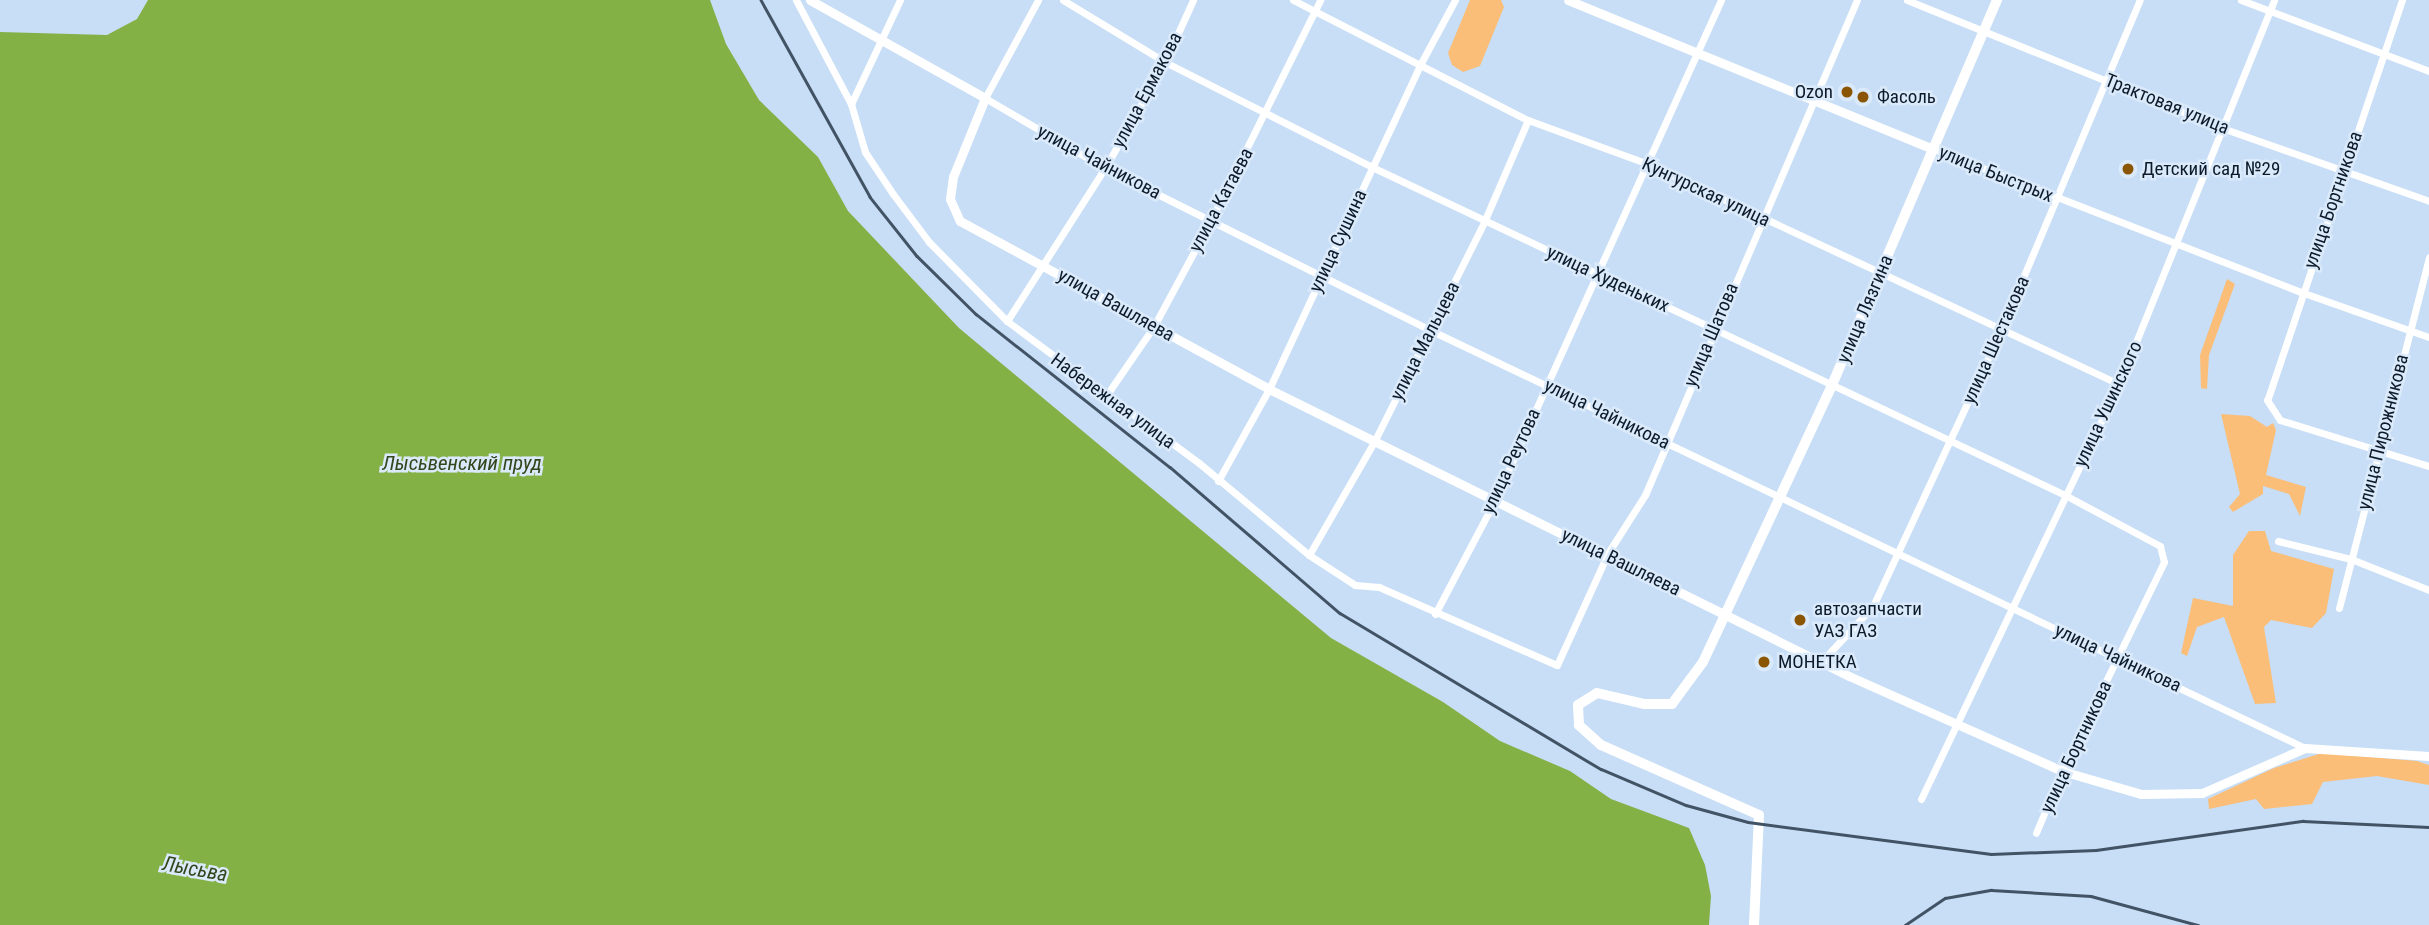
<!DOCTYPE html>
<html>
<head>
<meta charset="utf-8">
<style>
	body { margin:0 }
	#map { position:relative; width:2429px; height:925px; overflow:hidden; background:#c7def6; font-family:"Roboto Condensed",sans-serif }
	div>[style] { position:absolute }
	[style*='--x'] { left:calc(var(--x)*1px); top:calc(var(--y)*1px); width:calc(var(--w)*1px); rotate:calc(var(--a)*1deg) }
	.green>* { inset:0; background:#fabe79 }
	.water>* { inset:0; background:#84b146 }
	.minor>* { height:7px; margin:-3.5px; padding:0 3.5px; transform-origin:3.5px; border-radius:3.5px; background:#fff }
	.tertiary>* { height:9px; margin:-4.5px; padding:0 4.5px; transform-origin:4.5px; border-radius:4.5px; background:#fff }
	.secondary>* { height:10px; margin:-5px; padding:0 5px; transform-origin:5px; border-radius:5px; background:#fff }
	.rail>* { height:2.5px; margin:-1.25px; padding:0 1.25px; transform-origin:1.25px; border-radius:1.25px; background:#425365 }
	.dots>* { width:19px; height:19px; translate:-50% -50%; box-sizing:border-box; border:4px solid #dbeafb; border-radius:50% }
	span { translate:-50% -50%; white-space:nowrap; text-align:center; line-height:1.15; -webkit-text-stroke:5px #dbeafb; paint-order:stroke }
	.street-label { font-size:19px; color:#0c1a29 }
	.poi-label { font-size:19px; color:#0c1a29 }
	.right { translate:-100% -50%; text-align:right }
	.left { translate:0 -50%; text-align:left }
	.water-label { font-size:21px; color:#33451b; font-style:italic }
</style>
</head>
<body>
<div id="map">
	<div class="green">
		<div style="clip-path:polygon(1470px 0,1501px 0,1504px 7px,1480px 66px,1463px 72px,1452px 65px,1448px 53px)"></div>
		<div style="clip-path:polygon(2227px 279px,2235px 284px,2209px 355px,2207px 389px,2201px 388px,2200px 355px)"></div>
		<div style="clip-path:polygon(2221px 414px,2250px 416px,2267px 427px,2273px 423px,2276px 430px,2266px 475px,2306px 487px,2300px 516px,2289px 494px,2263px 486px,2263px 494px,2233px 512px,2229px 507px,2240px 494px)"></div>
		<div style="clip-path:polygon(2249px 531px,2265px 531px,2271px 551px,2334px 569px,2326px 613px,2312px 628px,2271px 620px,2264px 627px,2276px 703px,2255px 704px,2224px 617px,2197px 627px,2187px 656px,2181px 653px,2193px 598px,2233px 606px,2233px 555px)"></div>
		<div style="clip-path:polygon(2322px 753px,2417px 761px,2429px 765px,2429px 785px,2377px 776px,2323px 782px,2312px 804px,2264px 809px,2256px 799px,2209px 809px,2208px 799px,2274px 768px)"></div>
	</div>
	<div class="water">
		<div style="clip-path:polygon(148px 0,710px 0,726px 44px,759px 100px,818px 157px,848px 211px,959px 328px,1331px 638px,1443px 702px,1500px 741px,1570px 771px,1611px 799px,1689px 828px,1705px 865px,1711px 896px,1709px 925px,0 925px,0 32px,107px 35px,137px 19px)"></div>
	</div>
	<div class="minor">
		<div style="--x:796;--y:0;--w:118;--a:62.1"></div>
		<div style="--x:851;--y:104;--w:50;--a:73.7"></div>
		<div style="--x:865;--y:152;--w:50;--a:56.3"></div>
		<div style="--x:893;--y:194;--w:60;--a:53.1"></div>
		<div style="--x:929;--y:242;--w:111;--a:45.4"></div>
		<div style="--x:1007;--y:321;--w:239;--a:36.5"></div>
		<div style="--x:1199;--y:463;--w:143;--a:39.9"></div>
		<div style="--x:1309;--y:555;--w:55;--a:33.1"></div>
		<div style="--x:1355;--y:585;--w:24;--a:5"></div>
		<div style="--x:1379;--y:587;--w:194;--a:23.7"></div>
		<div style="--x:1557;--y:665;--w:123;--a:-65.5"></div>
		<div style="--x:1608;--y:553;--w:69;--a:-57.5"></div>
		<div style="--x:1645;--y:495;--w:538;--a:-66.82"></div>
		<div style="--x:1038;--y:0;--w:111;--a:118.4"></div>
		<div style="--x:985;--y:98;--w:139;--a:30.3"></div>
		<div style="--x:1105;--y:168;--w:363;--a:26.5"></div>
		<div style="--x:1430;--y:330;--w:970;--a:25.53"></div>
		<div style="--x:1063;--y:0;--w:119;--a:31.3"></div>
		<div style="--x:1165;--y:62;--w:232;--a:26.9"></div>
		<div style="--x:1372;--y:167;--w:767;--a:25.33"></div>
		<div style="--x:2065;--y:495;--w:108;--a:28.2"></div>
		<div style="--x:2160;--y:546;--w:16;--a:76"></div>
		<div style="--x:2164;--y:562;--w:233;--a:116"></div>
		<div style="--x:2062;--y:771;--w:67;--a:112.8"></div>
		<div style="--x:1293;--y:0;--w:264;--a:27.1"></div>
		<div style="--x:1528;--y:120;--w:128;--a:20.1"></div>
		<div style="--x:1648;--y:164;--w:520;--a:25.04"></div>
		<div style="--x:1907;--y:0;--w:343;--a:22.1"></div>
		<div style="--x:2225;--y:129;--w:216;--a:19.4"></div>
		<div style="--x:2241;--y:0;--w:201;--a:20.7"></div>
		<div style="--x:2402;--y:0;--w:422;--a:108.6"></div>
		<div style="--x:2267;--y:400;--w:24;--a:57"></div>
		<div style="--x:2280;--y:420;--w:156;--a:17.2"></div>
		<div style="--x:851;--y:104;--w:115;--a:-64.8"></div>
		<div style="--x:1934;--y:149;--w:394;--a:21.3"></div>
		<div style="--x:2301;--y:292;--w:136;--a:19.4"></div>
		<div style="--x:1007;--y:321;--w:182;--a:-57.4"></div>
		<div style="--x:1105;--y:168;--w:122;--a:-60.5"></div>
		<div style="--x:1165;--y:62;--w:68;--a:-65.7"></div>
		<div style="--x:1108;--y:393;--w:81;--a:-55.5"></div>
		<div style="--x:1154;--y:326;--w:120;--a:-61.7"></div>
		<div style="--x:1211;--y:220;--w:246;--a:-63.6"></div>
		<div style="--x:1218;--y:481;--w:105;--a:-61"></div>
		<div style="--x:1269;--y:389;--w:357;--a:-65"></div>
		<div style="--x:1420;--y:65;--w:74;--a:-61.7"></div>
		<div style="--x:2278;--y:541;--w:75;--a:13.9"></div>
		<div style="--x:2351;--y:559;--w:84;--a:21.7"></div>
		<div style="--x:1309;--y:555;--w:133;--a:-60.1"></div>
		<div style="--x:1375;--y:440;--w:244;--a:-63.4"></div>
		<div style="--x:1484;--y:222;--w:111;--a:-66.7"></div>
		<div style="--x:2339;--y:608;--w:362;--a:-75.6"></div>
		<div style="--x:1435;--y:614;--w:127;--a:-62.2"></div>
		<div style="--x:1494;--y:502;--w:551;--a:-65.67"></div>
		<div style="--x:1821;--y:662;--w:76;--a:-47.1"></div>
		<div style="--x:1873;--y:606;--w:304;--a:-65.1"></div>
		<div style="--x:2001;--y:330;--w:358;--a:-67.2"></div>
		<div style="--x:1921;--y:799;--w:460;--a:-64.5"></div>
		<div style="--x:2119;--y:384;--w:414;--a:-68"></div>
	</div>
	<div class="tertiary">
		<div style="--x:810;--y:0;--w:201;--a:29.2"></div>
		<div style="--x:985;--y:98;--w:85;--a:112.1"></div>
		<div style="--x:953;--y:177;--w:22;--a:98"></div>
		<div style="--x:950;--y:199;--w:24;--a:66"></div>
		<div style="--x:960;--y:221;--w:352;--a:28.5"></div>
		<div style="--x:1269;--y:389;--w:647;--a:26.33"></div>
		<div style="--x:1849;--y:676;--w:233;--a:24"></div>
		<div style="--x:2062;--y:771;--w:82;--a:16.2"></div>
		<div style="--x:2141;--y:794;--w:61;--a:-0.9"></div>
		<div style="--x:2202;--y:793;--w:112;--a:-23.6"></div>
		<div style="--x:2305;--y:748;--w:124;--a:3.7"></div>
		<div style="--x:1568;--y:0;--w:395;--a:22.2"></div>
	</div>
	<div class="secondary">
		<div style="--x:1754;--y:925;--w:110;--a:-87.4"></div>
		<div style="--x:1759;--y:815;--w:173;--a:-156.1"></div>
		<div style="--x:1601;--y:745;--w:30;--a:-138"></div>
		<div style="--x:1579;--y:725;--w:20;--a:-93"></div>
		<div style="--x:1578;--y:705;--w:22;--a:-32"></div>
		<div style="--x:1597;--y:693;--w:48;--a:13.2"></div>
		<div style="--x:1644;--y:704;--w:28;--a:0"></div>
		<div style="--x:1672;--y:704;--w:52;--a:-53.6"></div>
		<div style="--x:1703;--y:662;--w:306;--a:-65"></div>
		<div style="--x:1832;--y:385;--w:419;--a:-66.8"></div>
	</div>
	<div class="rail">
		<div style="--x:761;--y:0;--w:225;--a:61"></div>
		<div style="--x:870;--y:197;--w:75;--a:51.5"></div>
		<div style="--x:917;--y:256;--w:83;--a:44.5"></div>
		<div style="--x:976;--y:314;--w:247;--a:38.3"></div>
		<div style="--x:1170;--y:467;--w:224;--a:40.7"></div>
		<div style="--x:1340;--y:613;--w:304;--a:30.9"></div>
		<div style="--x:1601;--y:769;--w:92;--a:23"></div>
		<div style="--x:1686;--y:805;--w:64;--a:15.3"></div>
		<div style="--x:1748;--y:822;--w:245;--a:7.5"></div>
		<div style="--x:1991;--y:854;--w:105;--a:-2.2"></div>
		<div style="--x:2096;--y:850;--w:209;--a:-8"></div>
		<div style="--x:2303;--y:821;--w:126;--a:2.7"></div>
		<div style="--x:1905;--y:925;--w:48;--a:-34"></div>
		<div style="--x:1945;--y:898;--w:47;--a:-9.9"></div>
		<div style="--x:1991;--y:890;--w:100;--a:3.4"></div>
		<div style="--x:2091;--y:896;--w:111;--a:15.2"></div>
	</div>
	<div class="dots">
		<div style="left:1847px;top:92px;background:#8a5603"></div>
		<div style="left:1863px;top:97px;background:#8a5603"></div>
		<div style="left:2128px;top:169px;background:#8a5603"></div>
		<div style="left:1800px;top:620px;background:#8a5603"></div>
		<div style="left:1764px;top:662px;background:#8a5603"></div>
	</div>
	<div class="street-label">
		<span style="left:1147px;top:90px;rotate:-62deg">улица Ермакова</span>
		<span style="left:2167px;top:104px;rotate:22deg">Трактовая улица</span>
		<span style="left:1099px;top:162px;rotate:28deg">улица Чайникова</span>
		<span style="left:1996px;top:174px;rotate:22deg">улица Быстрых</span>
		<span style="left:1706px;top:192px;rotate:25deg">Кунгурская улица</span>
		<span style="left:1221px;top:200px;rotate:-62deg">улица Катаева</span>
		<span style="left:2333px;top:200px;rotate:-71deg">улица Бортникова</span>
		<span style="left:1338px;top:241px;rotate:-65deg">улица Сушина</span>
		<span style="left:1608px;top:279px;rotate:25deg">улица Худеньких</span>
		<span style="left:1116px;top:305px;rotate:29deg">улица Вашляева</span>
		<span style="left:1865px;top:309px;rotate:-67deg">улица Лязгина</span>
		<span style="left:1711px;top:335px;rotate:-67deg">улица Шатова</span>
		<span style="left:1996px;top:340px;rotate:-66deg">улица Шестакова</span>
		<span style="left:1425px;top:341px;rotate:-63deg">улица Мальцева</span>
		<span style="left:1113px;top:401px;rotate:36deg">Набережная улица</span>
		<span style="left:2108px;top:404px;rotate:-65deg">улица Ушинского</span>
		<span style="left:1607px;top:414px;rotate:26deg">улица Чайникова</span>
		<span style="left:2383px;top:432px;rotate:-76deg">улица Пирожникова</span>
		<span style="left:1511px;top:461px;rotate:-65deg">улица Реутова</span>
		<span style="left:1621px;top:562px;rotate:26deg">улица Вашляева</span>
		<span style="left:2118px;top:658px;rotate:25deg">улица Чайникова</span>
		<span style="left:2076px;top:747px;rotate:-65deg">улица Бортникова</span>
	</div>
	<div class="poi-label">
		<span class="right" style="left:1833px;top:92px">Ozon</span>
		<span class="left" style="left:1877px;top:97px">Фасоль</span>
		<span class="left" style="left:2142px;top:169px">Детский сад №29</span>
		<span class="left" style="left:1814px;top:620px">автозапчасти<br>УАЗ ГАЗ</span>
		<span class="left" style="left:1778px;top:662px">МОНЕТКА</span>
	</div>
	<div class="water-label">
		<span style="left:462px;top:463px">Лысьвенский пруд</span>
		<span style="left:195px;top:869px;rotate:10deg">Лысьва</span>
	</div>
</div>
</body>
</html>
